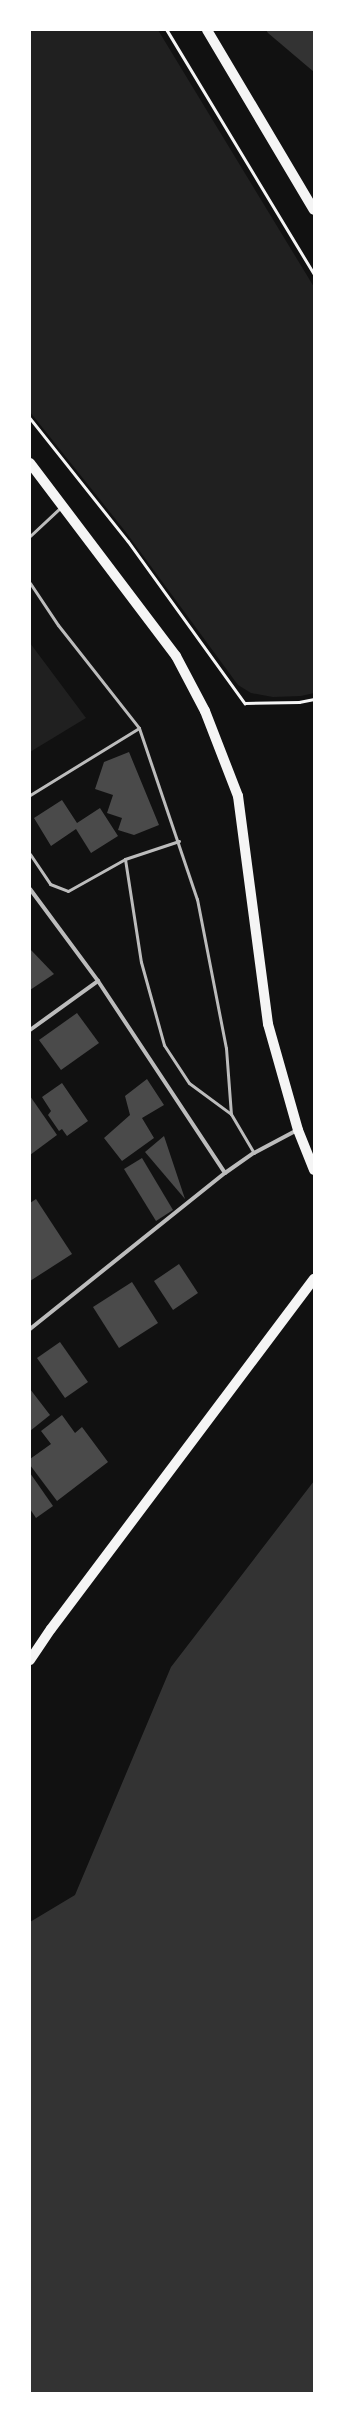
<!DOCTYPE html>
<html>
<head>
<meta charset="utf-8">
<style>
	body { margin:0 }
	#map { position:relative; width:344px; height:2423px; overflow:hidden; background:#111; font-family:Literata,serif }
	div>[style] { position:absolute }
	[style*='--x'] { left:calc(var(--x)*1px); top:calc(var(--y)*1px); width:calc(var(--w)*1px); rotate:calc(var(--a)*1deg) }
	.green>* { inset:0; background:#202020 }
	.water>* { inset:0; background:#333 }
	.building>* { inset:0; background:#4a4a4a }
	.path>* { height:2.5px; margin:-1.25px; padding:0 1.25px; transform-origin:1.25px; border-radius:1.25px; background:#f5f5f5 }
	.service>* { height:3px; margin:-1.5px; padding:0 1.5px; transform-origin:1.5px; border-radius:1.5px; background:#bcbcbc }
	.minor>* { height:4px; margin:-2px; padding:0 2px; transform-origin:2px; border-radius:2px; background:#bcbcbc }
	.primary>* { height:10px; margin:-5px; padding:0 5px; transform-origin:5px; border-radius:5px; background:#f5f5f5 }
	span { translate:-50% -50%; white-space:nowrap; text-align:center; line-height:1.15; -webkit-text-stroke:3px #fff; paint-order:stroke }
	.frame { position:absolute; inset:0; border:31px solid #fff; pointer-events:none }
</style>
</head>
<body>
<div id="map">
	<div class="green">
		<div style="clip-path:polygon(30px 30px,158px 30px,314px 287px,314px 693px,301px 696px,273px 697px,251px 693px,238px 685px,125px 531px,30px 412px)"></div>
		<div style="clip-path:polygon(30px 643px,86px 718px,30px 752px)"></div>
	</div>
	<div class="water">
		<div style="clip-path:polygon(266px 30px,314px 30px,314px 72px,268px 33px)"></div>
		<div style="clip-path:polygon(314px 1481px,314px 2393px,30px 2393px,30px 1922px,75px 1895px,171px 1667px)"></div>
	</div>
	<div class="building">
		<div style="clip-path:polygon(129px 752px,159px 825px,134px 835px,118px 830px,122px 818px,107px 813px,113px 795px,95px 789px,104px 762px)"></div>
		<div style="clip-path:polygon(62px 800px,77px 823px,100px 808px,118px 836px,91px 853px,76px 829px,51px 846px,34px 818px)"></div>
		<div style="clip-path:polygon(30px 949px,54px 974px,30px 990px)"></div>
		<div style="clip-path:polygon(77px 1013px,99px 1043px,61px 1070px,39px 1040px)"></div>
		<div style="clip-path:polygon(147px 1079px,164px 1105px,142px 1118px,154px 1138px,122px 1161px,104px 1138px,130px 1115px,125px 1096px)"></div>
		<div style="clip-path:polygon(62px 1083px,88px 1121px,67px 1136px,62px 1129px,59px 1131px,48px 1115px,51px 1111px,42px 1097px)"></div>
		<div style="clip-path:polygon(30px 1096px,57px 1135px,30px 1155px)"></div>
		<div style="clip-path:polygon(164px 1136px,185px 1199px,145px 1152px)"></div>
		<div style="clip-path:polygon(142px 1158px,173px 1210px,156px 1221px,124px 1169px)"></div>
		<div style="clip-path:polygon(36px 1199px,72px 1254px,30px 1281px,30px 1203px)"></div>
		<div style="clip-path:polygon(179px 1264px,198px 1293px,173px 1310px,154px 1281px)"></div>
		<div style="clip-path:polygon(132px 1282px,158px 1323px,119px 1348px,93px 1307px)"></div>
		<div style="clip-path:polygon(60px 1342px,88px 1382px,65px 1398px,37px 1358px)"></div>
		<div style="clip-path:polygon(30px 1389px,50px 1415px,30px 1431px)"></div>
		<div style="clip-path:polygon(62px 1415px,75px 1433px,82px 1427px,108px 1462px,57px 1501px,30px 1465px,30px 1459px,51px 1444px,41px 1431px)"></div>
		<div style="clip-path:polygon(30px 1473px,53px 1506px,36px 1518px,30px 1509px)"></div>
	</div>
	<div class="path">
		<div style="--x:167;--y:30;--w:285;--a:58.9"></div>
		<div style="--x:30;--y:418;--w:157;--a:51.5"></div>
		<div style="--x:128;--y:541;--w:200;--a:54.2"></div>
		<div style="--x:245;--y:703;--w:54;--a:-1.1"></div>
		<div style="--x:299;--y:702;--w:15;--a:-11"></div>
	</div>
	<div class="service">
		<div style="--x:30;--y:536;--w:42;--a:-43.1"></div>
		<div style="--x:30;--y:583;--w:50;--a:56.3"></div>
		<div style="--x:58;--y:625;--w:131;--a:51.8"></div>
		<div style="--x:139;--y:728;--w:181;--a:71.3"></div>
		<div style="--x:197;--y:899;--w:152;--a:79"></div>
		<div style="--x:226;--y:1048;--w:66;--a:85.7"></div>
		<div style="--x:231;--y:1114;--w:45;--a:59.5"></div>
		<div style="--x:30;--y:795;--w:128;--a:-31.6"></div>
		<div style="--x:179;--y:841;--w:57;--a:161.6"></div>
		<div style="--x:125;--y:859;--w:104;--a:81.2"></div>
		<div style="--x:141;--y:962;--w:86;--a:74.5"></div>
		<div style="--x:164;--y:1045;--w:45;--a:56.7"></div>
		<div style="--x:189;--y:1083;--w:52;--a:36.4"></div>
		<div style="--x:30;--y:854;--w:36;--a:56"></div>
		<div style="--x:50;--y:884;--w:19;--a:21"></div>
		<div style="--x:68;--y:891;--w:65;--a:-29.3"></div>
	</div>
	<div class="minor">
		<div style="--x:30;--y:889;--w:114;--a:53.5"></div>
		<div style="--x:98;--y:981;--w:230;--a:56.5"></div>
		<div style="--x:30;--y:1030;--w:84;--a:-35.8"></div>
		<div style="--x:30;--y:1329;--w:250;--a:-38.7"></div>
		<div style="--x:225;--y:1173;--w:35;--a:-35"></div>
		<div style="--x:254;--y:1153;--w:49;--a:-28.1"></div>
	</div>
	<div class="primary">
		<div style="--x:207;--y:30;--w:209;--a:59.3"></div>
		<div style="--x:30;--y:463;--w:242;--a:52.9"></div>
		<div style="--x:176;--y:656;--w:62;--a:62.2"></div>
		<div style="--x:205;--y:711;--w:91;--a:68.8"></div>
		<div style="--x:238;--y:796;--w:230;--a:82.5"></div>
		<div style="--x:268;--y:1024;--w:110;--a:74.2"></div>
		<div style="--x:298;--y:1130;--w:43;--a:68.2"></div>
		<div style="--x:30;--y:1660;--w:37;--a:-56"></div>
		<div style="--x:51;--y:1629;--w:438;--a:-53.1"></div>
	</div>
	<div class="frame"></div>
</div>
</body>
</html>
